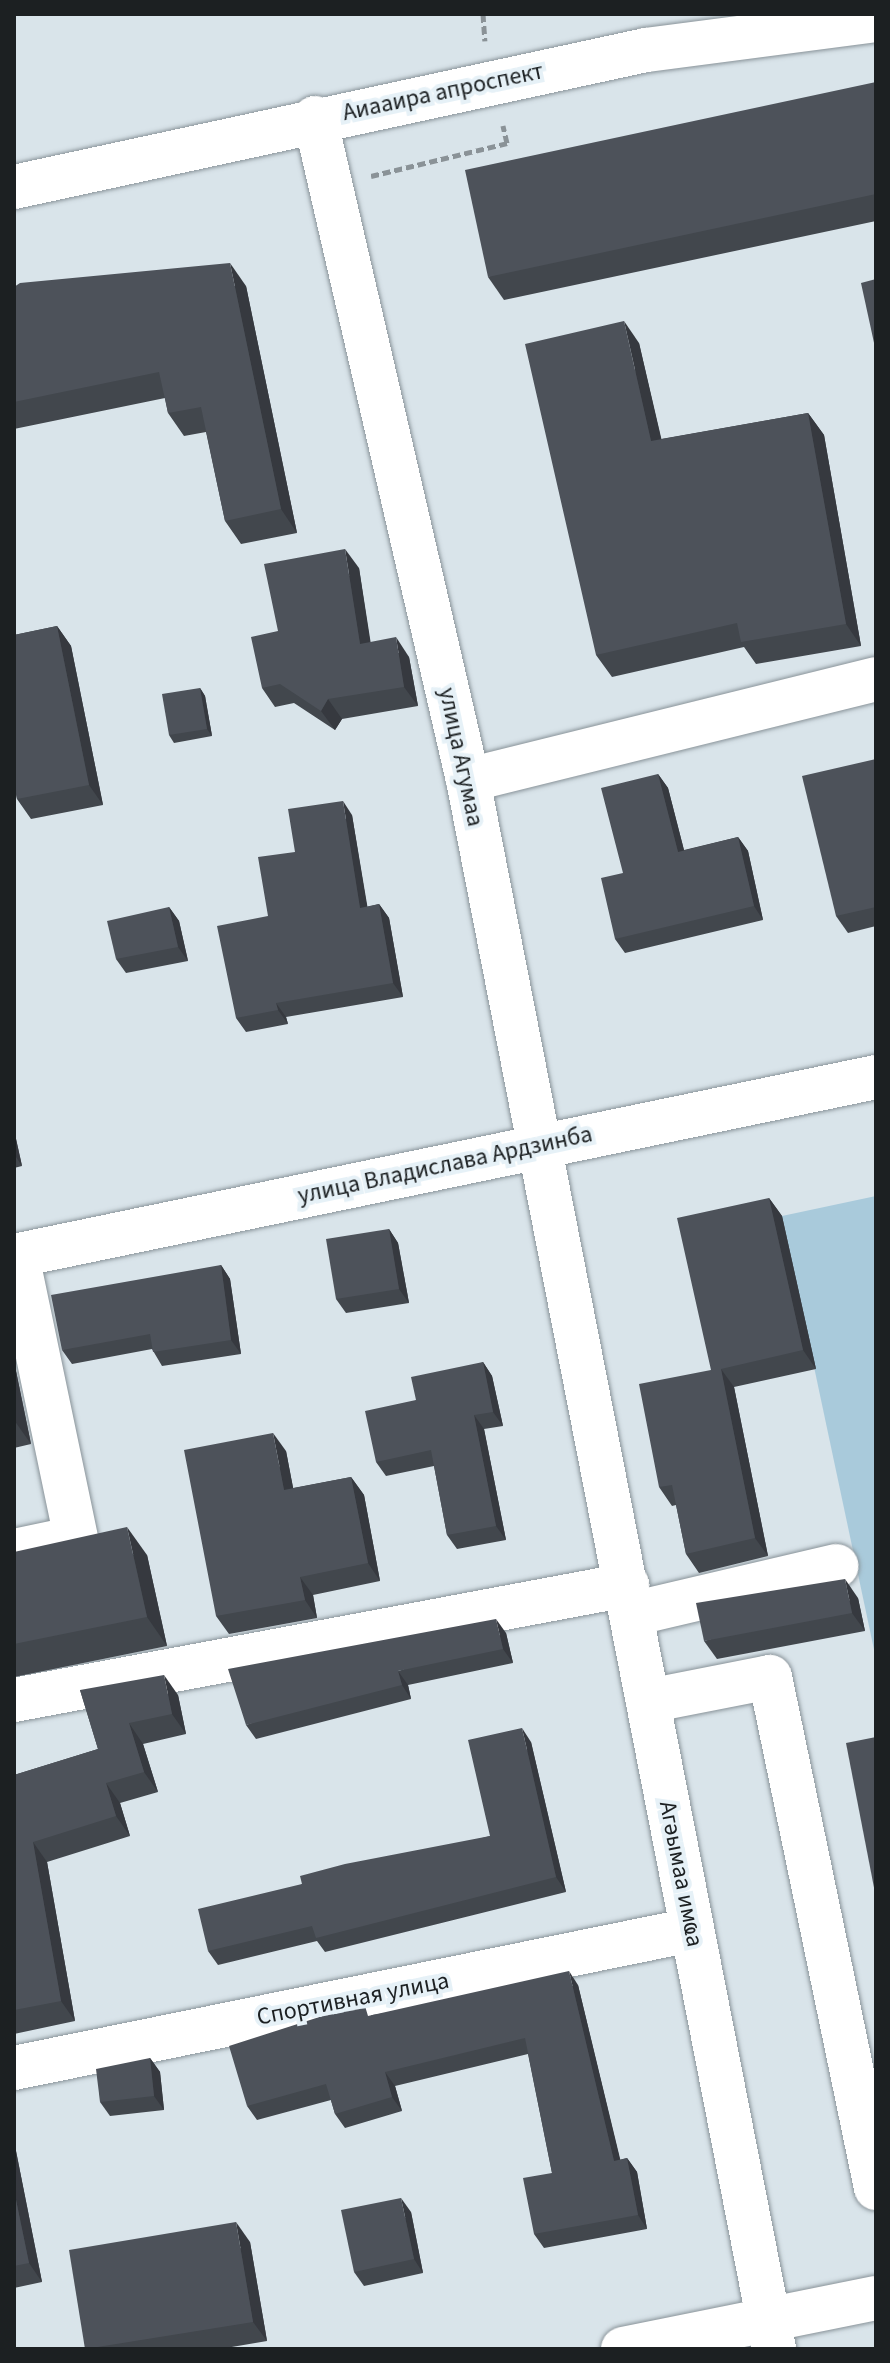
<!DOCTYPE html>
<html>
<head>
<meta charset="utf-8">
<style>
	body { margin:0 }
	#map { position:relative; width:890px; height:2363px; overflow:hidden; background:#d9e4ea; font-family:"Source Sans 3",sans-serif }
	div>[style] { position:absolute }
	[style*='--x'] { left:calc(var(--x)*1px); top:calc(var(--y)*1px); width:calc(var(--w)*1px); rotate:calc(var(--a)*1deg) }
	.green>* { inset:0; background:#a9cadb }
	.path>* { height:5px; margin-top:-2.5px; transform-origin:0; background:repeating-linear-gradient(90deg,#8a9297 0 8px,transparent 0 12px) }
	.roads { filter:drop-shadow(0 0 2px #899399) drop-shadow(0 0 2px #899399) }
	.minor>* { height:44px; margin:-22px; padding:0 22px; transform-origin:22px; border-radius:22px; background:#fff }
	.major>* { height:44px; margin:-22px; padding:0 22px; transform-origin:22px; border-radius:22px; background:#fff }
	.wall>* { inset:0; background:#42474d }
	.shaded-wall>* { inset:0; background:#36393f }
	.building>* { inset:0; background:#4d525a }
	span { translate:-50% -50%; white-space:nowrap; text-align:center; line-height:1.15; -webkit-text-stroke:8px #e6f1f7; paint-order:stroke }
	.street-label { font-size:24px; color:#1c2022 }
	.frame { position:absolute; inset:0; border:16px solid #1c2022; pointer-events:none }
</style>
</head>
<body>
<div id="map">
	<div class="green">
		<div style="clip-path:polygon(876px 1196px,876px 1659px,782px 1216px)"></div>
	</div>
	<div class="path">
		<div style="--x:483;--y:14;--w:27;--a:86"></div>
		<div style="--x:371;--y:176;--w:140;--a:-13.6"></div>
		<div style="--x:507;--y:143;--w:18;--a:-103"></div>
	</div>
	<div class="roads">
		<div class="minor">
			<div style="--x:315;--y:118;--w:679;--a:76.99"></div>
			<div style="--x:468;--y:780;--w:1599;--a:78.96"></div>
			<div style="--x:468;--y:780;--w:420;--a:-13.9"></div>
			<div style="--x:14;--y:1551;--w:63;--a:-11.8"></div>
			<div style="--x:76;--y:1538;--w:289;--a:-101.8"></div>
			<div style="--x:632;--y:1614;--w:210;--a:-13.2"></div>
			<div style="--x:14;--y:1700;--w:624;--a:-10.63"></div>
			<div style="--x:648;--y:1701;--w:124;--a:-11.1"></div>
			<div style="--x:770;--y:1677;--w:522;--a:78.28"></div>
			<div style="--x:14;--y:2068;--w:691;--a:-11.52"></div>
			<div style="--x:623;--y:2349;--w:258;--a:-11.4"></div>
		</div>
		<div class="major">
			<div style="--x:14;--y:187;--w:647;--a:-12.23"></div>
			<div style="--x:646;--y:50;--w:232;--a:-7.4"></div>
			<div style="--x:14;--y:1256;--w:880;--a:-11.73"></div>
		</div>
	</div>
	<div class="wall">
		<div style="clip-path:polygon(876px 82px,876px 221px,504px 300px,488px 277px)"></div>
		<div style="clip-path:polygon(246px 286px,297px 533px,241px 544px,225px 521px,206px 432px,184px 436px,168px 413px,165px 398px,14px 429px,14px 287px)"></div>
		<div style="clip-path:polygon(639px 343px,661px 439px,808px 413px,824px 435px,861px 646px,756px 664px,744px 647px,612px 677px,596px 655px)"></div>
		<div style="clip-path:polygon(359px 568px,370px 642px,409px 657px,418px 706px,342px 719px,335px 730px,294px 703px,275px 707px,262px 688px,278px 631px)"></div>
		<div style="clip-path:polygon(57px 626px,71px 646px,103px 805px,31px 819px,17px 799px,16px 794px,14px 794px,14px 635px)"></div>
		<div style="clip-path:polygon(200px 688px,205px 696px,212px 736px,174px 743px,169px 735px)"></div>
		<div style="clip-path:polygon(876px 759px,876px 926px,848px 933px,836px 916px)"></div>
		<div style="clip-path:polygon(658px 774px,668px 788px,684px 850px,738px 837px,748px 851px,763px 920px,625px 953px,615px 939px,623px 873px)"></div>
		<div style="clip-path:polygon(352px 815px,367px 907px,379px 904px,389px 918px,403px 997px,286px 1017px,288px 1024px,246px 1032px,236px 1018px,268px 916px,295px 852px)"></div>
		<div style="clip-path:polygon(169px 907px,179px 921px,188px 961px,126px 973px,116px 959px)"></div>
		<div style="clip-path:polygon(14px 1130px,22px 1166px,14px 1168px)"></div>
		<div style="clip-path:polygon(769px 1198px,782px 1216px,816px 1369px,734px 1387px,768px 1556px,699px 1573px,686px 1554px,676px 1505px,672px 1506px,659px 1487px,711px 1370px)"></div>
		<div style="clip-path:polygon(389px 1229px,398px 1243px,409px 1303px,346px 1313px,336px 1299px)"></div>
		<div style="clip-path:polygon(221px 1265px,230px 1279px,241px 1354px,162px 1366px,152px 1349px,72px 1364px,62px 1350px)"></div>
		<div style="clip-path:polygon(483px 1362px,492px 1376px,503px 1426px,484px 1429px,506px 1540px,457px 1549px,447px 1535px,434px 1466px,386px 1476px,376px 1462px,416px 1400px)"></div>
		<div style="clip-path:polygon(14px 1368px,16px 1371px,31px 1444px,14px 1448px)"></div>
		<div style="clip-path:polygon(286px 1451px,293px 1488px,351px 1477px,364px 1495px,380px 1581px,313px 1595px,317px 1618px,229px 1634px,216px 1616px)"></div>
		<div style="clip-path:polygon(14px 1552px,147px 1555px,167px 1646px,14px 1677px)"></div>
		<div style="clip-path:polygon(858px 1598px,865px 1631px,717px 1659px,704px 1641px)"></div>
		<div style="clip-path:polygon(506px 1633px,513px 1663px,408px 1685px,411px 1699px,256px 1739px,246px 1725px)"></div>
		<div style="clip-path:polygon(80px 1690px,178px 1695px,186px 1734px,143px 1744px,158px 1792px,120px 1803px,130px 1836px,47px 1862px,75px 2021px,14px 2034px,14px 1775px,98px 1749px)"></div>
		<div style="clip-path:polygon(531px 1742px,566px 1892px,325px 1952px,317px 1941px,218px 1965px,208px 1951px,302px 1884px,490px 1836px)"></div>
		<div style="clip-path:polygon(578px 1985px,620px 2160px,627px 2158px,637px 2172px,647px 2229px,544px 2248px,534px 2234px,552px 2173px,528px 2054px,395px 2086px,402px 2111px,345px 2128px,335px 2114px,331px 2100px,257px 2120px,247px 2106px,372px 2015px)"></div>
		<div style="clip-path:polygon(150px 2058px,160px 2072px,164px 2110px,110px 2116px,100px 2102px)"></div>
		<div style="clip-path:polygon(14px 2141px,42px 2282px,14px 2288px)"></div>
		<div style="clip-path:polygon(411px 2212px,423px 2273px,364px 2286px,354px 2272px)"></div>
		<div style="clip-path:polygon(250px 2242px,267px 2341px,220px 2349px,85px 2349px)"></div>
	</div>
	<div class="shaded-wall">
		<div style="clip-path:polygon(230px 263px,246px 286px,297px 533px,281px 509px)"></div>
		<div style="clip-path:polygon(624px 321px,639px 343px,667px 463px,651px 441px)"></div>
		<div style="clip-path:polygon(808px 413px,824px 435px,861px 646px,846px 624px)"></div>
		<div style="clip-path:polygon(345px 549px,359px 568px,374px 664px,360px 644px)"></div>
		<div style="clip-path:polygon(57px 626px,71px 646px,103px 805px,89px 785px)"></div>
		<div style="clip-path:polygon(396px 637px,409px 657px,418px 706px,404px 687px)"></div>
		<div style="clip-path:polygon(200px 688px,205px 696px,212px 736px,207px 729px)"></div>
		<div style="clip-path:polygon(328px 699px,342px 719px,335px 730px,321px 711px)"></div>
		<div style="clip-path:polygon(658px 774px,668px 788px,688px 866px,678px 852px)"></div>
		<div style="clip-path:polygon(343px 801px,352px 815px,370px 922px,360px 908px)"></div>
		<div style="clip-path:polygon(738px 837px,748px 851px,763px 920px,754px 906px)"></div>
		<div style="clip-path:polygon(379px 904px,389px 918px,403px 997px,393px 983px)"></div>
		<div style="clip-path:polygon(169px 907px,179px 921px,188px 961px,178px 947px)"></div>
		<div style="clip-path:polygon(276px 1003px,286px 1017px,288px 1024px,278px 1010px)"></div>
		<div style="clip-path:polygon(14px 1130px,22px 1166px,14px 1154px)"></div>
		<div style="clip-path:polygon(769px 1198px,782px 1216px,816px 1369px,803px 1350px)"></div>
		<div style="clip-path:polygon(389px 1229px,398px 1243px,409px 1303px,399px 1289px)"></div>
		<div style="clip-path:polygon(221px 1265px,230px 1279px,241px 1354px,231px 1340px)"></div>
		<div style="clip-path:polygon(483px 1362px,492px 1376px,503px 1426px,493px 1412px)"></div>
		<div style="clip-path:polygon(14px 1368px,16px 1371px,31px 1444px,14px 1420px)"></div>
		<div style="clip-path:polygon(721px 1369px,734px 1387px,768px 1556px,755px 1538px)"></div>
		<div style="clip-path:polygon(474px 1415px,484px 1429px,506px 1540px,496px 1526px)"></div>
		<div style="clip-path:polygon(273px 1433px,286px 1451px,297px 1508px,284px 1490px)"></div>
		<div style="clip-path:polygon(351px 1477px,364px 1495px,380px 1581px,368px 1563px)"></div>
		<div style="clip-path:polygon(127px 1527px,147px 1555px,167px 1646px,147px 1617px)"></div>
		<div style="clip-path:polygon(300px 1577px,313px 1595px,317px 1618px,305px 1600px)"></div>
		<div style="clip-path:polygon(845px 1579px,858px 1598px,865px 1631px,852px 1613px)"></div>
		<div style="clip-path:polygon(496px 1619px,506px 1633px,513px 1663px,503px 1649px)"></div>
		<div style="clip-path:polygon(398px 1671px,408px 1685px,411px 1699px,402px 1685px)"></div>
		<div style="clip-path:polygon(164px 1675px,178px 1695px,186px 1734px,172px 1714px)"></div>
		<div style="clip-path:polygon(129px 1723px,143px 1744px,158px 1792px,144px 1772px)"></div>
		<div style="clip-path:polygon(522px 1728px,531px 1742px,566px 1892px,556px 1877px)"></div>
		<div style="clip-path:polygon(106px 1783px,120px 1803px,130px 1836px,116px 1816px)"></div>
		<div style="clip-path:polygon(33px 1842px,47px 1862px,75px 2021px,61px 2001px)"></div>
		<div style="clip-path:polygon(569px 1971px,578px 1985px,624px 2175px,614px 2161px)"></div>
		<div style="clip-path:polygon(150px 2058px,160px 2072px,164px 2110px,154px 2096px)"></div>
		<div style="clip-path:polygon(385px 2072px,395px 2086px,402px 2111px,392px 2097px)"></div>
		<div style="clip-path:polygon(14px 2141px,42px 2282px,29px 2263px,14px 2190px)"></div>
		<div style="clip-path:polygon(627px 2158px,637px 2172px,647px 2229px,638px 2215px)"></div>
		<div style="clip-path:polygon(401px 2198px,411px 2212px,423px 2273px,414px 2259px)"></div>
		<div style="clip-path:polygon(236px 2222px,250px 2242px,267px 2341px,253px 2322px)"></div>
	</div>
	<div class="building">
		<div style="clip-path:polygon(876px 82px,876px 194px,488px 277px,465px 170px)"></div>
		<div style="clip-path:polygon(230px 263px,281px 509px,225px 521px,201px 407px,168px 413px,159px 372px,14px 402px,14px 287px,20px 283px)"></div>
		<div style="clip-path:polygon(876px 279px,876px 352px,861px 283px)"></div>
		<div style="clip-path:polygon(624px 321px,651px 441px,808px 413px,846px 624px,741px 642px,737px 623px,596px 655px,525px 344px)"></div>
		<div style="clip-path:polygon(345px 549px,360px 644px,396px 637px,404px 687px,328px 699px,321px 711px,280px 684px,262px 688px,251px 637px,278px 631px,264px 564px)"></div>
		<div style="clip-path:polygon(57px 626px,89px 785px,17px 799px,14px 783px,14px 635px)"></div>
		<div style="clip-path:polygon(200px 688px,207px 729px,169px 735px,162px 694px)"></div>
		<div style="clip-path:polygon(876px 759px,876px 907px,836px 916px,802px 776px)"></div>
		<div style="clip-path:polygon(658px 774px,678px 852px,738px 837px,754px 906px,615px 939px,601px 878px,623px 873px,601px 788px)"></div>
		<div style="clip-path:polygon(343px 801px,360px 908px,379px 904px,393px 983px,276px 1003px,278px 1010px,236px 1018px,217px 926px,268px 916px,258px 857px,295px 852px,288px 809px)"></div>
		<div style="clip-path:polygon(169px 907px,178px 947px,116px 959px,107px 921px)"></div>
		<div style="clip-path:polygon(769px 1198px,803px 1350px,721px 1369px,755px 1538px,686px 1554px,672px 1485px,659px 1487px,639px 1384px,711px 1370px,677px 1218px)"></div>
		<div style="clip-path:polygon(389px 1229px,399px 1289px,336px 1299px,326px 1239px)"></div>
		<div style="clip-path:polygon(221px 1265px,231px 1340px,153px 1352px,150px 1334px,62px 1350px,51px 1295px)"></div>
		<div style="clip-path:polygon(483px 1362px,493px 1412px,474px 1415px,496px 1526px,447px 1535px,431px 1450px,376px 1462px,365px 1411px,416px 1400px,411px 1377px)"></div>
		<div style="clip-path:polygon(273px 1433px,284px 1490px,351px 1477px,368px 1563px,300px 1577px,305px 1600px,216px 1616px,184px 1450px)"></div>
		<div style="clip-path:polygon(127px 1527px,147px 1617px,14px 1644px,14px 1552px)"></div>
		<div style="clip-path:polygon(845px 1579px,852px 1613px,704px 1641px,696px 1603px)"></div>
		<div style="clip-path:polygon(496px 1619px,503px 1649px,398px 1671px,402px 1685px,246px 1725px,228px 1669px)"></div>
		<div style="clip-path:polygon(164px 1675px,172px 1714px,129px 1723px,144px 1772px,106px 1783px,116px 1816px,33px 1842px,61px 2001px,14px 2010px,14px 1775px,98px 1749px,80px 1690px)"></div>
		<div style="clip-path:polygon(522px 1728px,556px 1877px,316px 1938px,312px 1926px,208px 1951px,198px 1909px,302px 1884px,300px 1876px,345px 1864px,490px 1836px,468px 1740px)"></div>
		<div style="clip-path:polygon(876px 1737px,876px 1898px,846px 1743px)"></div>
		<div style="clip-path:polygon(569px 1971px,614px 2161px,627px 2158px,638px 2215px,534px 2234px,523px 2178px,552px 2173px,525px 2038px,385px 2072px,392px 2097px,335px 2114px,326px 2084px,247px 2106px,229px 2046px,335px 2012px,365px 2006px,368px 2016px)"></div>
		<div style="clip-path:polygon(150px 2058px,154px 2096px,100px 2102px,96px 2069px)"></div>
		<div style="clip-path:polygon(14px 2190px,29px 2263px,14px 2266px)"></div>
		<div style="clip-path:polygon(401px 2198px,414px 2259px,354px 2272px,341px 2210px)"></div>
		<div style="clip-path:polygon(236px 2222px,253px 2322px,85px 2349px,69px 2250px)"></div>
	</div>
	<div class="street-label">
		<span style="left:443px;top:92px;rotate:-12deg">Аиааира апроспект</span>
		<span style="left:461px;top:757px;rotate:78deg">улица Агумаа</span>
		<span style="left:445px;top:1165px;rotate:-12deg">улица Владислава Ардзинба</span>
		<span style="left:681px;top:1874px;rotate:79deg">Агәымаа имҩа</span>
		<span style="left:353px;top:1999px;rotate:-11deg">Спортивная улица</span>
	</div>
	<div class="frame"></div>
</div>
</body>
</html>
